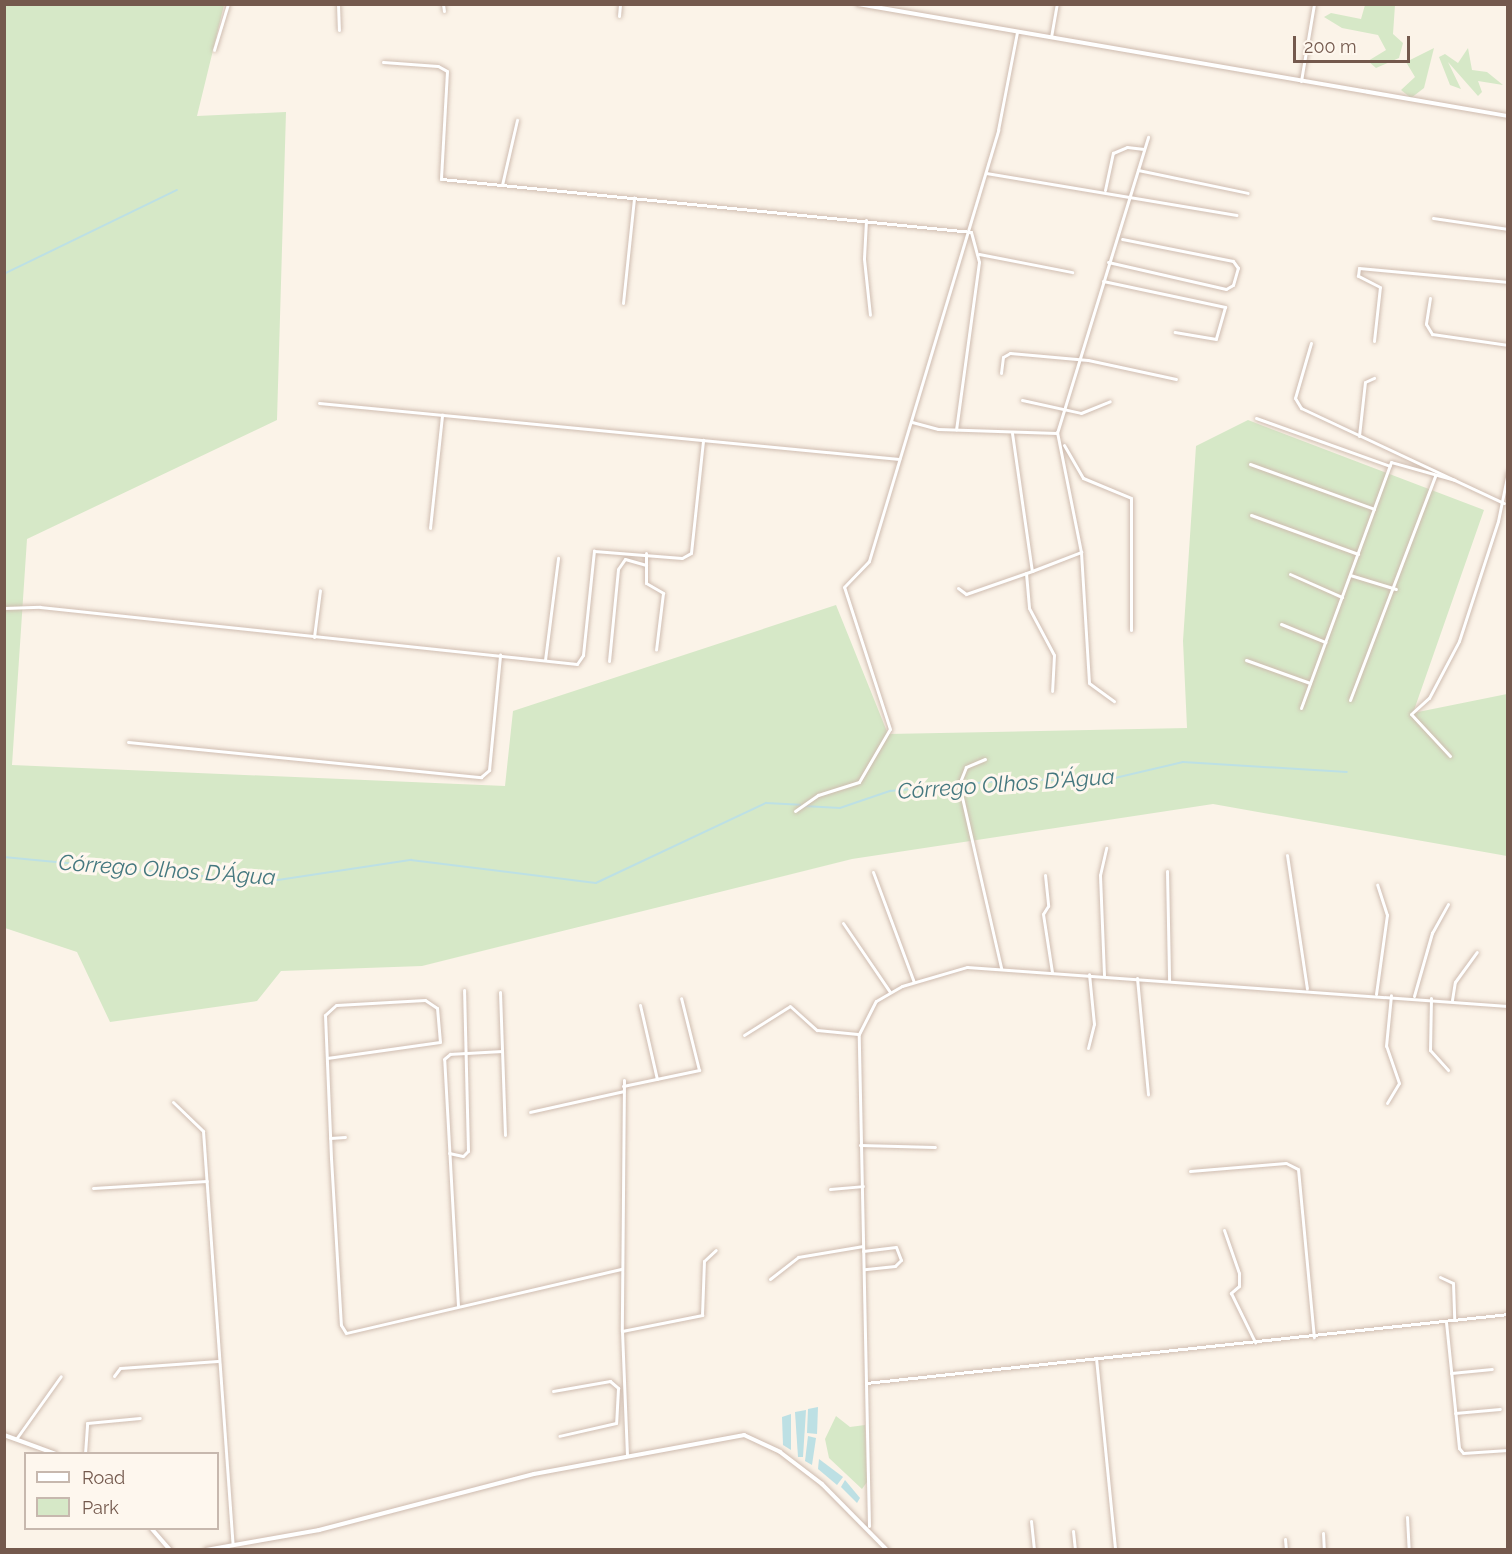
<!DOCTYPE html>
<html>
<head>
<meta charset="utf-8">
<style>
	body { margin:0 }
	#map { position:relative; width:1512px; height:1554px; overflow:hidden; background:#fbf3e8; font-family:Raleway,sans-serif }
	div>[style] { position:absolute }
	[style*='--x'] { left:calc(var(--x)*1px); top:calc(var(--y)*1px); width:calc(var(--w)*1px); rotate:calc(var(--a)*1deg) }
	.green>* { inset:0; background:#d6e8c7 }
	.water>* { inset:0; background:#bde0e4 }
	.stream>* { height:1.5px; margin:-0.75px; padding:0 0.75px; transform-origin:0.75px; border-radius:0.75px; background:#bde0e4 }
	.roads { filter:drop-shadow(0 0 2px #cdbaae) drop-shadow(0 0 2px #cdbaae) }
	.minor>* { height:3px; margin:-1.5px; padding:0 1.5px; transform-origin:1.5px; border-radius:1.5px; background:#fff }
	.tertiary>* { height:4px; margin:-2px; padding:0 2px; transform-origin:2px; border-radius:2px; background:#fff }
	span { translate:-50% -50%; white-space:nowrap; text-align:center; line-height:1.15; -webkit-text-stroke:6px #fef7ee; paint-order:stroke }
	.water-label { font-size:22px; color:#45787f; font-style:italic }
	.frame { position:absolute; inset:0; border:6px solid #74594d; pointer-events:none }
	.legend { position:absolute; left:24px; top:1452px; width:195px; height:78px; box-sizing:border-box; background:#fef7ee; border:2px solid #c7b8ae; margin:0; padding:8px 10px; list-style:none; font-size:18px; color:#74594d }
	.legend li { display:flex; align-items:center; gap:12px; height:30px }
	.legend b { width:30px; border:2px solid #c7b8ae }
	.scale { position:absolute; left:1293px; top:36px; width:117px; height:27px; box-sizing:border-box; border:3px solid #74594d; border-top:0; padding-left:8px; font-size:18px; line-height:21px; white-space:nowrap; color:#74594d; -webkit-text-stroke:4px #fef7ee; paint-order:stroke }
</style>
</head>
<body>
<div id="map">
	<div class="green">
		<div style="clip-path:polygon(5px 5px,224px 5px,197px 116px,286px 112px,277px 420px,27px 539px,12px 765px,505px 786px,513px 711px,836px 605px,888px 734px,1187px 728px,1183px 641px,1196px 446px,1248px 420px,1484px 510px,1413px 713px,1507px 694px,1507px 856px,1213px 804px,852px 859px,422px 966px,281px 971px,257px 1001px,110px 1022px,77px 952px,5px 928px)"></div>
		<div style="clip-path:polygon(1365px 5px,1395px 5px,1393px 34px,1403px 43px,1399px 58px,1376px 68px,1368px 61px,1386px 50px,1378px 35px,1342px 28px,1324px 17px,1331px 13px,1361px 19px)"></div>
		<div style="clip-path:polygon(1434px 48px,1424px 88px,1411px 98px,1401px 90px,1415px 77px,1406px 62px)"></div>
		<div style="clip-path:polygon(1468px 48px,1472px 70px,1487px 72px,1503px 85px,1478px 81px,1482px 92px,1478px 96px,1448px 62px,1461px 89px,1450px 85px,1439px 57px,1445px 54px,1458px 63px)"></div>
		<div style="clip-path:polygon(836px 1416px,850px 1427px,865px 1425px,867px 1482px,862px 1489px,829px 1458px,825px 1439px)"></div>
	</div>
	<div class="water">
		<div style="clip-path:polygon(818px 1407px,817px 1434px,807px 1433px,808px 1409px)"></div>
		<div style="clip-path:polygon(806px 1410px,803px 1457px,798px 1457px,795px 1412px)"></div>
		<div style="clip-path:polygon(791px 1414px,791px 1450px,783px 1445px,782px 1417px)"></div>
		<div style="clip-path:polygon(808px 1436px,816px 1438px,812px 1465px,805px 1461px)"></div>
		<div style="clip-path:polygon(819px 1459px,843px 1477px,837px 1485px,818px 1469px)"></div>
		<div style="clip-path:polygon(845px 1480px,860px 1498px,857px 1503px,841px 1487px)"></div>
	</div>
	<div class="stream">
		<div style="--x:4;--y:274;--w:192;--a:-25.9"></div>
		<div style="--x:804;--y:806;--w:36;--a:3"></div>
		<div style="--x:840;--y:808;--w:53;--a:-18.8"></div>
		<div style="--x:890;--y:791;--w:134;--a:-5.2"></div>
		<div style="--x:1023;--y:779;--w:75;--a:2.3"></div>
		<div style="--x:1098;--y:782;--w:87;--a:-13.2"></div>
		<div style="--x:1183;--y:762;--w:164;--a:3.5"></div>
		<div style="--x:4;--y:857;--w:262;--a:5.5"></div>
		<div style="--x:265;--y:882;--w:148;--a:-8.6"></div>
		<div style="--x:411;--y:860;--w:186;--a:7.1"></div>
		<div style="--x:596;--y:883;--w:188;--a:-25.2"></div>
		<div style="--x:766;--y:803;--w:34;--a:3"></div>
	</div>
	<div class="roads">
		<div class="minor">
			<div style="--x:338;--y:4;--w:26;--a:88"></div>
			<div style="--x:443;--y:4;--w:7;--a:82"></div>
			<div style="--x:619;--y:16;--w:12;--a:-85"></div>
			<div style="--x:1051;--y:37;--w:34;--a:-80"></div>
			<div style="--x:214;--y:50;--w:48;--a:-73.1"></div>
			<div style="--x:383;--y:62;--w:55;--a:4.2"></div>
			<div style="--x:438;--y:66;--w:10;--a:29"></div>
			<div style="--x:447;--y:71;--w:108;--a:93.2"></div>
			<div style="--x:441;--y:179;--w:533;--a:5.71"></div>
			<div style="--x:971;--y:232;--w:31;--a:75"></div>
			<div style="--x:979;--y:262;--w:169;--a:97.8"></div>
			<div style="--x:1301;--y:81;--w:78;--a:-80.4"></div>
			<div style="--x:1138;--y:170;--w:112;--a:11.8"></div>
			<div style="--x:986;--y:173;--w:254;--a:9.5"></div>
			<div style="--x:502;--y:185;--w:67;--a:-77"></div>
			<div style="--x:1105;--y:190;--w:38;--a:-78"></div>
			<div style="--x:1113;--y:153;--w:15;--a:-23"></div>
			<div style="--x:1127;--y:147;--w:17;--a:7"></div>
			<div style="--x:1433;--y:218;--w:76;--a:8.3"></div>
			<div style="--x:866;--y:220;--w:39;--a:93"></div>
			<div style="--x:864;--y:259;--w:56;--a:83.9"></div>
			<div style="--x:979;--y:254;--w:95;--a:11"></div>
			<div style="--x:1108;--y:262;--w:121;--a:12.9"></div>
			<div style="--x:1226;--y:289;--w:8;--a:-30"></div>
			<div style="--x:1233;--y:285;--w:18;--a:-74"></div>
			<div style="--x:1238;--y:268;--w:9;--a:-126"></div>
			<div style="--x:1233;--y:261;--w:113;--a:-168.8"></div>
			<div style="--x:1103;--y:281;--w:125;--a:12"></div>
			<div style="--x:1225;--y:307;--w:33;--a:106"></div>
			<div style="--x:1216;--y:339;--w:42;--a:-170.3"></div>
			<div style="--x:1430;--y:298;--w:26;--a:99"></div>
			<div style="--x:1426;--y:324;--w:12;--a:59"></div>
			<div style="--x:1432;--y:334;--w:77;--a:8.2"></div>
			<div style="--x:623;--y:303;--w:106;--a:-84"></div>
			<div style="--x:1374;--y:341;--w:54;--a:-83.7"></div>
			<div style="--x:1380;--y:287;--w:25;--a:-153"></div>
			<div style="--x:1358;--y:276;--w:8;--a:-83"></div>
			<div style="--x:1359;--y:268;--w:150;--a:5.4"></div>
			<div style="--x:1311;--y:343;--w:57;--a:106.2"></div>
			<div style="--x:1295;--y:398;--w:12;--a:59"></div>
			<div style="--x:1301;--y:408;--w:224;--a:25.1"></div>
			<div style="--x:1001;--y:373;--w:16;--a:-83"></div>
			<div style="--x:1003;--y:357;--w:8;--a:-30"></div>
			<div style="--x:1010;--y:353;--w:78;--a:5.1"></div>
			<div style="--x:1088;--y:360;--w:90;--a:12.2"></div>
			<div style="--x:1022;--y:400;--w:60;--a:12.4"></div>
			<div style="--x:1081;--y:413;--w:31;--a:-22"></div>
			<div style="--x:319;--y:403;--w:583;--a:5.51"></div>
			<div style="--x:1256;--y:418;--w:142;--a:19.7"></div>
			<div style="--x:912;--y:422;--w:27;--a:15"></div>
			<div style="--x:938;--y:429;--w:119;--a:1.9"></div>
			<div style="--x:1057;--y:433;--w:310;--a:-72.9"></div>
			<div style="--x:1057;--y:432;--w:122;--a:78.7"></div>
			<div style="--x:1081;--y:552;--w:131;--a:86.5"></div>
			<div style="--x:1089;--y:683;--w:31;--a:36"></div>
			<div style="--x:1012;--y:433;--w:139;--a:81.8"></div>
			<div style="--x:1032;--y:571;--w:53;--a:-21.2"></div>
			<div style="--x:1359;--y:436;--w:54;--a:-83.7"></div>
			<div style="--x:1365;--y:382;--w:10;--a:-24"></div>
			<div style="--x:1064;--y:445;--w:38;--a:60"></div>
			<div style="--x:1083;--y:478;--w:52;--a:22.6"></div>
			<div style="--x:1131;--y:498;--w:132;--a:90"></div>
			<div style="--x:1250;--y:464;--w:132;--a:19.9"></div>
			<div style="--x:1251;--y:515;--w:114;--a:20"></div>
			<div style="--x:430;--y:528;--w:114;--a:-83.9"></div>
			<div style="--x:646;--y:553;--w:12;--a:90"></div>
			<div style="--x:1026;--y:573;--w:35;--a:85"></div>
			<div style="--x:1029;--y:608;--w:53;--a:62"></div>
			<div style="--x:1054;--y:655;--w:36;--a:93"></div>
			<div style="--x:1290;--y:574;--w:57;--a:23.9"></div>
			<div style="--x:1350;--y:575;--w:48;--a:16.9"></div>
			<div style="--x:958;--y:588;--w:10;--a:37"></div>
			<div style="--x:966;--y:594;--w:70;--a:-19.2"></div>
			<div style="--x:4;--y:608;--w:36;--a:-2"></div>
			<div style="--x:40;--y:607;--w:540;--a:6.06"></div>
			<div style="--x:577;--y:664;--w:11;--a:-56"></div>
			<div style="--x:583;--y:655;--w:105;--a:-84"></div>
			<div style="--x:594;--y:551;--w:88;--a:4.5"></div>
			<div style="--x:682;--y:558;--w:10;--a:-29"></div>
			<div style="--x:691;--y:553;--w:114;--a:-83.9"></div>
			<div style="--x:1281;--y:624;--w:48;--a:22.2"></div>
			<div style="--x:314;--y:637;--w:47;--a:-82.7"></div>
			<div style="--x:545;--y:660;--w:103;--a:-82.7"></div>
			<div style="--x:1246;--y:660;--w:68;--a:19.8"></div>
			<div style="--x:609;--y:661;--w:92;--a:-84.4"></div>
			<div style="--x:618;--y:569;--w:12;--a:-55"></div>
			<div style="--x:625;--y:559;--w:22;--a:16"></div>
			<div style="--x:646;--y:565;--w:18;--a:90"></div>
			<div style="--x:646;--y:583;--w:20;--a:30"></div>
			<div style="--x:663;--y:593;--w:57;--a:97"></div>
			<div style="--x:1350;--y:700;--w:240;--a:-69.2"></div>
			<div style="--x:1301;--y:708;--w:262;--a:-69.9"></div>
			<div style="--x:1391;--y:462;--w:66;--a:15.7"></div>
			<div style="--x:128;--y:742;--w:355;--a:5.7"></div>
			<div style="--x:481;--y:777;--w:11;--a:-41"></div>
			<div style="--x:489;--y:770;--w:116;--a:-84.5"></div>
			<div style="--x:1450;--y:756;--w:57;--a:-132.9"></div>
			<div style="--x:1411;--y:714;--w:24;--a:-42"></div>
			<div style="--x:1429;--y:698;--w:64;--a:-62.2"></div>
			<div style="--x:1459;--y:641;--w:126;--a:-72"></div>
			<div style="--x:1498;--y:521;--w:50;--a:-78.5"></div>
			<div style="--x:985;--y:759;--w:21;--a:157"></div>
			<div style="--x:966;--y:767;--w:18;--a:112"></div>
			<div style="--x:959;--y:784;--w:189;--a:77.1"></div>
			<div style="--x:795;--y:811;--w:28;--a:-35"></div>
			<div style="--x:818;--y:795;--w:43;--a:-17.6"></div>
			<div style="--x:859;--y:782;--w:61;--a:-59.7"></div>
			<div style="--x:890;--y:729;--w:149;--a:-107.9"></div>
			<div style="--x:844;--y:587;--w:36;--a:-46"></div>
			<div style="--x:869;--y:561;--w:450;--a:-73.3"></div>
			<div style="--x:998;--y:130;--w:100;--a:-79"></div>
			<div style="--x:1287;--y:855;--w:135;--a:81.5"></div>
			<div style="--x:1167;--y:871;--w:109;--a:88.9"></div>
			<div style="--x:873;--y:872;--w:117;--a:69.6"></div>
			<div style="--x:1045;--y:875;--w:31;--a:84"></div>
			<div style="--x:1048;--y:906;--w:9;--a:122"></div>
			<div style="--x:1043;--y:914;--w:59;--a:81.2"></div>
			<div style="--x:843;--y:923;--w:83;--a:55.7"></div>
			<div style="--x:1104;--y:975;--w:100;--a:-92.3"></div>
			<div style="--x:1100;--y:875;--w:28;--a:-77"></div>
			<div style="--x:1137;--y:978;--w:117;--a:84.6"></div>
			<div style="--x:500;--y:992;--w:143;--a:88"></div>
			<div style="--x:1376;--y:994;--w:80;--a:-82.1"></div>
			<div style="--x:1387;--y:915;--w:32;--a:-108"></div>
			<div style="--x:1414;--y:996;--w:66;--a:-74.1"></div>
			<div style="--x:1432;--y:933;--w:33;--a:-61"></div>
			<div style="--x:1431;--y:998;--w:52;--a:91.1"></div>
			<div style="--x:1430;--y:1050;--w:27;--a:48"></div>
			<div style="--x:1452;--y:1000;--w:18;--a:-81"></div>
			<div style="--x:1455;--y:982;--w:37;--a:-54"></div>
			<div style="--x:640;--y:1005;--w:76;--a:77.1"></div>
			<div style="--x:744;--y:1035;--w:54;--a:-32.2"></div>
			<div style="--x:790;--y:1006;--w:36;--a:42"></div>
			<div style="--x:817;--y:1030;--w:41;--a:5.6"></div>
			<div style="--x:1088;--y:1048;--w:25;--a:-76"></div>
			<div style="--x:1094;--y:1024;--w:50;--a:-95.7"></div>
			<div style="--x:327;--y:1058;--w:114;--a:-8.1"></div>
			<div style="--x:440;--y:1042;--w:34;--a:-95"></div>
			<div style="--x:437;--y:1008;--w:14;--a:-146"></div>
			<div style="--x:425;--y:1000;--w:89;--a:176.8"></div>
			<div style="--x:336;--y:1005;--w:15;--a:138"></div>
			<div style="--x:325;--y:1015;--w:143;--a:87.6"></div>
			<div style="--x:331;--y:1158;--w:167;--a:86.6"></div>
			<div style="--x:341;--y:1325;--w:9;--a:58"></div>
			<div style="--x:346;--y:1333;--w:283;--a:-13.1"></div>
			<div style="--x:624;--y:1080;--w:251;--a:90.5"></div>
			<div style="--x:622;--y:1331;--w:124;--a:87.7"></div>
			<div style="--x:623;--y:1086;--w:78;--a:-11.9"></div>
			<div style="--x:699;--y:1070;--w:74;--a:-104"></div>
			<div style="--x:173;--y:1102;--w:42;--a:44"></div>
			<div style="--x:203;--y:1131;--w:415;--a:85.9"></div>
			<div style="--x:1387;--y:1103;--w:23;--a:-59"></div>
			<div style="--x:1399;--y:1083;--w:39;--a:-109"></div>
			<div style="--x:1386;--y:1046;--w:51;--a:-84.4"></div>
			<div style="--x:530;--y:1112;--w:96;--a:-12.6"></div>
			<div style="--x:330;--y:1138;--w:15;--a:-4"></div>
			<div style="--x:860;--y:1145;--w:75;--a:1.5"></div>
			<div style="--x:449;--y:1153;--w:14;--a:12"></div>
			<div style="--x:463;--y:1156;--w:7;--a:-45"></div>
			<div style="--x:468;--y:1151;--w:161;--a:-91.4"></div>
			<div style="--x:1190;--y:1171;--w:96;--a:-4.8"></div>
			<div style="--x:1286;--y:1163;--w:13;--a:27"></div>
			<div style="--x:1298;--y:1169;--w:169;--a:84.6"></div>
			<div style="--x:93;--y:1188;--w:114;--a:-3.5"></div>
			<div style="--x:830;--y:1189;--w:33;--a:-5"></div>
			<div style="--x:1224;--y:1230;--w:46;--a:70.8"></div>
			<div style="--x:1239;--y:1273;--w:13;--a:90"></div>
			<div style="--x:1239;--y:1286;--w:11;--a:139"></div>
			<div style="--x:1231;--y:1293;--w:55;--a:63.9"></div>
			<div style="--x:863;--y:1251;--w:33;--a:-7"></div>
			<div style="--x:896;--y:1247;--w:14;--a:69"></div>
			<div style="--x:901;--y:1260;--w:8;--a:135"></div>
			<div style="--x:895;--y:1266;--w:31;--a:174"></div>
			<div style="--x:1440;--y:1277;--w:14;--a:25"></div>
			<div style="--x:1453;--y:1283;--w:37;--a:88"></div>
			<div style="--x:770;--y:1279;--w:36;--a:-38"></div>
			<div style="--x:798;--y:1257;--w:66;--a:-9.6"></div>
			<div style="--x:458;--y:1306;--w:247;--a:-93.2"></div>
			<div style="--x:444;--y:1059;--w:8;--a:-40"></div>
			<div style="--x:450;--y:1054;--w:51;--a:-3.4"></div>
			<div style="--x:1446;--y:1322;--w:127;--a:84.1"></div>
			<div style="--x:1459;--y:1448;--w:6;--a:51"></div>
			<div style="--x:1463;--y:1453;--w:45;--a:-3.8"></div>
			<div style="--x:622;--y:1331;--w:82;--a:-11.3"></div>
			<div style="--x:702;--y:1315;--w:54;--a:-87.9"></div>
			<div style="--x:704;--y:1261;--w:16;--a:-43"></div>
			<div style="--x:1096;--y:1358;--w:193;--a:84.3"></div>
			<div style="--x:1451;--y:1373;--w:41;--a:-5.6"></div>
			<div style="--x:114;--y:1376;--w:10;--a:-53"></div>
			<div style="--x:120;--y:1368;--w:98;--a:-4.1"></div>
			<div style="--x:866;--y:1383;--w:646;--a:-6.13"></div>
			<div style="--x:553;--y:1391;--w:58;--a:-10"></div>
			<div style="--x:610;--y:1381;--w:11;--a:41"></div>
			<div style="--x:618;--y:1388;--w:35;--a:93"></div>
			<div style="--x:616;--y:1423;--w:58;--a:167.2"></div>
			<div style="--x:1455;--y:1413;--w:45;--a:-5.1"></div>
			<div style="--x:16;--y:1439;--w:77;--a:-54.5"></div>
			<div style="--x:85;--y:1454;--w:31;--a:-86"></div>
			<div style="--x:87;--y:1423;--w:53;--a:-5.4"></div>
			<div style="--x:1407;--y:1517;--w:33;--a:87"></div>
			<div style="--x:1031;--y:1521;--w:29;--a:84"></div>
			<div style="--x:869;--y:1526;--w:492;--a:-91.2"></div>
			<div style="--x:859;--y:1034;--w:37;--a:-63"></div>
			<div style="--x:876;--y:1001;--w:30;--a:-30"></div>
			<div style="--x:902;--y:986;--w:68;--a:-16.3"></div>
			<div style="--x:967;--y:967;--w:542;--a:4.12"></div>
			<div style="--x:1073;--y:1531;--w:19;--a:84"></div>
			<div style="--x:1323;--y:1533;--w:17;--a:87"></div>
			<div style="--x:1285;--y:1539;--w:11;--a:85"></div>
		</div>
		<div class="tertiary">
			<div style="--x:858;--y:4;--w:660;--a:9.78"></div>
			<div style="--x:4;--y:1435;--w:55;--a:20.1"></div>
			<div style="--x:151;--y:1528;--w:29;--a:49"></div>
			<div style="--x:206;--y:1550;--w:115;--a:-10"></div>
			<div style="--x:319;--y:1530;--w:222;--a:-14.6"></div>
			<div style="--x:534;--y:1474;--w:214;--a:-10.5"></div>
			<div style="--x:744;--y:1435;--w:40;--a:25"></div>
			<div style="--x:780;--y:1452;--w:53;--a:37.3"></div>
			<div style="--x:822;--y:1484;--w:93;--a:45.4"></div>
		</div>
	</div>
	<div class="water-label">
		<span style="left:1006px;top:784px;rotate:-4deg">Córrego Olhos D'Água</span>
		<span style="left:167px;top:870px;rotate:4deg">Córrego Olhos D'Água</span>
	</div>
	<div class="frame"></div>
	<ul class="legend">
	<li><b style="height:8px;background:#fff"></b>Road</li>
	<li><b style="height:16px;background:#d6e8c7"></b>Park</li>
	</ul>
	<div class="scale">200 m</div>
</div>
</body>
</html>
